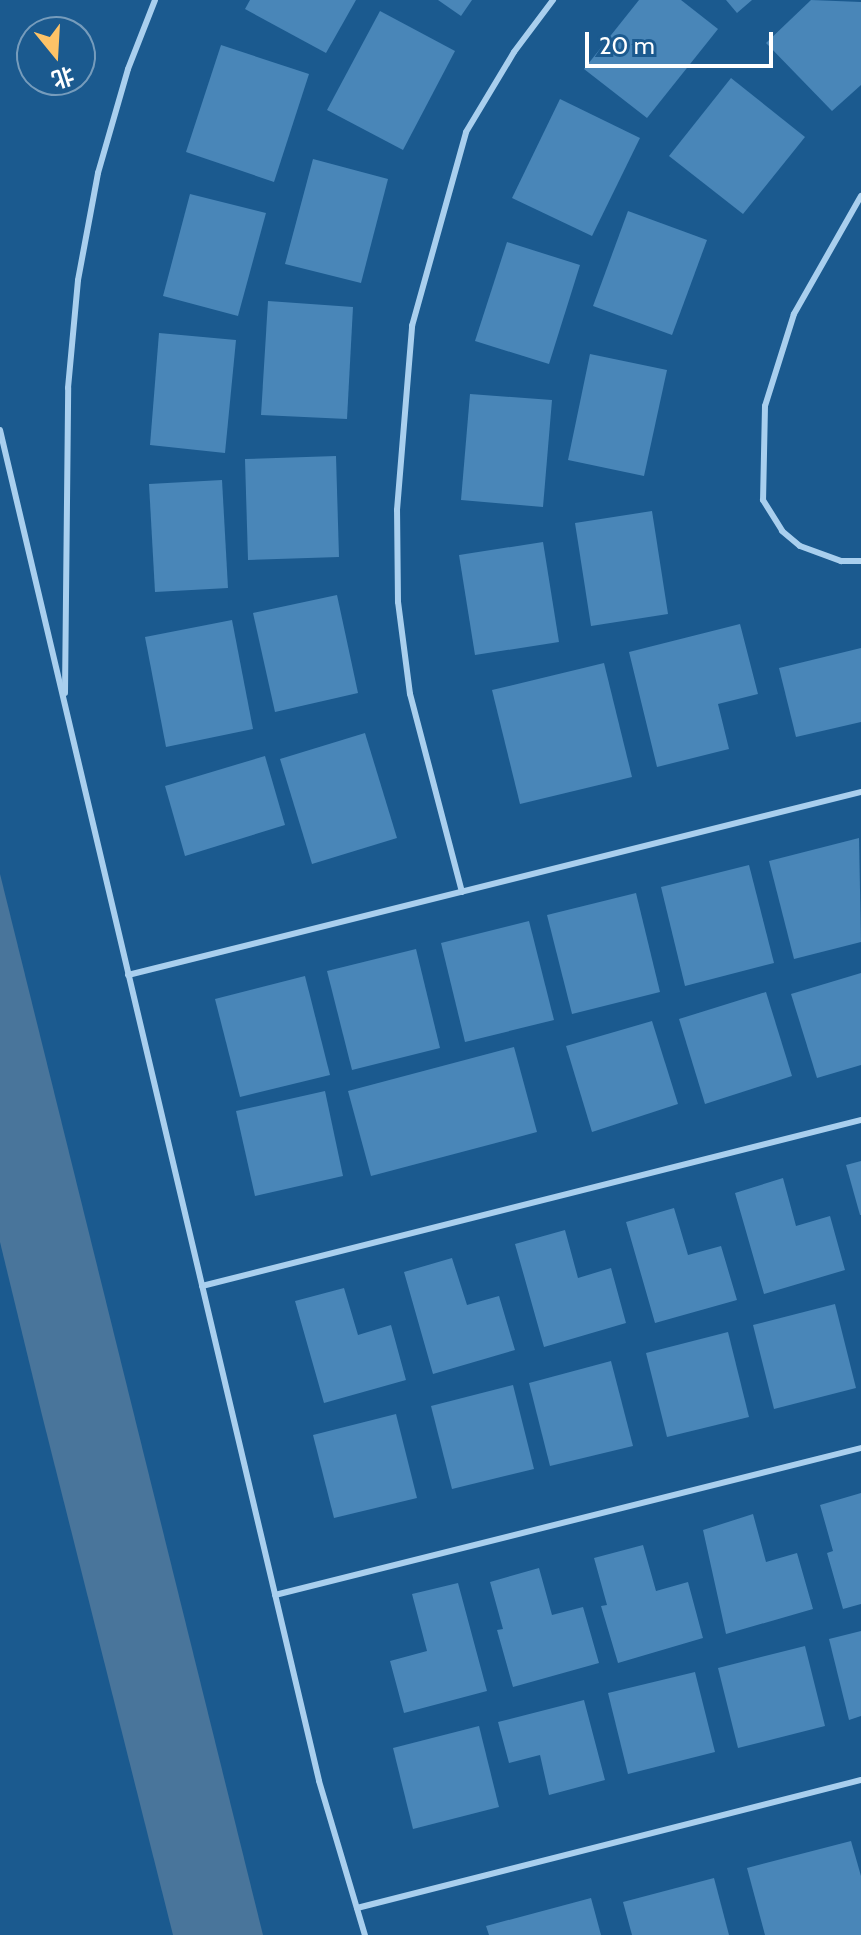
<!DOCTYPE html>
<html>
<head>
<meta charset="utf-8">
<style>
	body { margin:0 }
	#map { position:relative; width:861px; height:1935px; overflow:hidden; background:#1b5a8f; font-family:Cabin,"Noto Sans SC",sans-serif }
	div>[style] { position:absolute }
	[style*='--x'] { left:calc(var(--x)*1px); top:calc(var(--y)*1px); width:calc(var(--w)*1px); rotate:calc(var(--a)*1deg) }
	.water>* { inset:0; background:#49759b }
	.building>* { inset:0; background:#4986b8 }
	.lane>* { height:6px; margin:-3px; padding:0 3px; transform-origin:3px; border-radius:3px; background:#a9cfee }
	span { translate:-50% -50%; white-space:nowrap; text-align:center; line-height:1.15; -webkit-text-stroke:7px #1b5a8f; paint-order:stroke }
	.north { position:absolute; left:16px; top:16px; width:80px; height:80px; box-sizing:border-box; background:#1b5a8f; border:2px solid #769cbc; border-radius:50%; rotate:162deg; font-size:22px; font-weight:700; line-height:32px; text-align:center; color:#fff }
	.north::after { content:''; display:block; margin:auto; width:28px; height:36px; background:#fec367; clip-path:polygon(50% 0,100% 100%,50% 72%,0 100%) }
	.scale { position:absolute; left:585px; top:32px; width:188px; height:36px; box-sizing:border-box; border:4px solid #fff; border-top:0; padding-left:10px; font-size:24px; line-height:28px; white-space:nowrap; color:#fff; -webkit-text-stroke:6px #1b5a8f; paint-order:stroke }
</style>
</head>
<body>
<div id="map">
	<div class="water">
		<div style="clip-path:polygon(0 874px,263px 1935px,173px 1935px,42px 1415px,0 1242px)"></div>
	</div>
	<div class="building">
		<div style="clip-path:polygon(250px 0,356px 0,326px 53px,245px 9px)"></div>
		<div style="clip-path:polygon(438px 0,472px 0,461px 16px)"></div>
		<div style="clip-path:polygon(639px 0,681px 0,718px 29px,647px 118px,584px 69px)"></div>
		<div style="clip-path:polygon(726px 0,752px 0,737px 13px)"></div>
		<div style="clip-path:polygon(811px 0,861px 2px,861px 85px,832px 111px,766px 43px)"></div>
		<div style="clip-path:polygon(380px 11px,455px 51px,403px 150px,327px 110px)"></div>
		<div style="clip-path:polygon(221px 45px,309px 74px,274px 182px,186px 152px)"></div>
		<div style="clip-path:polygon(731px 78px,805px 137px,743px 214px,669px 156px)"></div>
		<div style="clip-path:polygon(560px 99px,640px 138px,592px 236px,512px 198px)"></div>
		<div style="clip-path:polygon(313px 159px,388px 179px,361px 283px,285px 264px)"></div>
		<div style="clip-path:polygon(190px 194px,266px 213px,238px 316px,163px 296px)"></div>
		<div style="clip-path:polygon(628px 211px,707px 240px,672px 335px,593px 306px)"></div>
		<div style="clip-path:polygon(507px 242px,580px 265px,549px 364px,475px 341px)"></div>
		<div style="clip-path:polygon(268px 301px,353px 307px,347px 419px,261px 415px)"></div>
		<div style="clip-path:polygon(159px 333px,236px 340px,225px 453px,150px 445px)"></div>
		<div style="clip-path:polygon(590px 354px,667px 370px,644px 476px,568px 460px)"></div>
		<div style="clip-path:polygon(470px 394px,552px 400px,543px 507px,461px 500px)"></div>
		<div style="clip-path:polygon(336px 456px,339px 557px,248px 560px,245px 459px)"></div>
		<div style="clip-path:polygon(222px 480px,228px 588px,155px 592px,149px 484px)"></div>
		<div style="clip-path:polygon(652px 511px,668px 614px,591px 626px,575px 523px)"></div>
		<div style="clip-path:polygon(543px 542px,559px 642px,475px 655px,459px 555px)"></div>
		<div style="clip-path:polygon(337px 595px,358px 693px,275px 712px,253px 613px)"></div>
		<div style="clip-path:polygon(232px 620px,253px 729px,166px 747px,145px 637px)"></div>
		<div style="clip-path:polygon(740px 624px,758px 694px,718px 704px,729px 749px,657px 767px,629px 652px)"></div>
		<div style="clip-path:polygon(861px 648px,861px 722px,796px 737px,779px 668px)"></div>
		<div style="clip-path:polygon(604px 663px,632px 777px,520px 804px,492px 690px)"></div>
		<div style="clip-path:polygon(365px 733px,397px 838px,312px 864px,280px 759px)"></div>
		<div style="clip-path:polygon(265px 756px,285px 825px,185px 856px,165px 786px)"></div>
		<div style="clip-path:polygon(859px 838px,861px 942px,794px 959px,769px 861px)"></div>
		<div style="clip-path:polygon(749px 865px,774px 963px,685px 986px,661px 887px)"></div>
		<div style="clip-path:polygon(636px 893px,660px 992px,572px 1014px,547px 915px)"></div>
		<div style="clip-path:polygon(529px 921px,554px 1020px,465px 1042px,441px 943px)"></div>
		<div style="clip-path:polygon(416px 949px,440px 1048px,352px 1070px,327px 971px)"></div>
		<div style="clip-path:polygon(861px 973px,861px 1065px,817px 1078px,791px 994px)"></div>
		<div style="clip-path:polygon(305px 976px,330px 1075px,240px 1097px,215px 999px)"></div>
		<div style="clip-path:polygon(766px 992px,792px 1076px,705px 1104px,679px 1019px)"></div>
		<div style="clip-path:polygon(652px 1021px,678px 1104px,592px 1132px,566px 1046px)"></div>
		<div style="clip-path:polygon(514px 1047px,537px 1132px,371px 1176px,348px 1091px)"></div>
		<div style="clip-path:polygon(325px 1091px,343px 1176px,255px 1196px,236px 1111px)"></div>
		<div style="clip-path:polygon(861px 1161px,861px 1215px,860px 1215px,846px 1165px)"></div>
		<div style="clip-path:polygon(783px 1178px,796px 1226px,830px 1216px,845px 1270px,764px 1294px,735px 1193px)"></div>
		<div style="clip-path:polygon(674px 1208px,688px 1255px,721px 1246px,737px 1300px,655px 1323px,626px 1222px)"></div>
		<div style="clip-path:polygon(565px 1230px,578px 1278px,611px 1268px,626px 1323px,544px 1347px,515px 1244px)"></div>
		<div style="clip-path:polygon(452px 1258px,467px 1305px,499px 1296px,515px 1350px,433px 1374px,404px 1272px)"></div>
		<div style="clip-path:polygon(344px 1288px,358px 1335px,391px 1325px,406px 1380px,324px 1403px,295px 1301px)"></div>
		<div style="clip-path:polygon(835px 1304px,856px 1388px,774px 1409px,753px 1325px)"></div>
		<div style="clip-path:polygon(728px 1332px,749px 1417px,667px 1437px,646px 1353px)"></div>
		<div style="clip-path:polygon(611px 1361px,633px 1446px,550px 1466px,529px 1383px)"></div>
		<div style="clip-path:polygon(513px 1385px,534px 1469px,452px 1489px,431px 1406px)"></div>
		<div style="clip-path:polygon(396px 1414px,417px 1498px,334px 1518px,313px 1435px)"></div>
		<div style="clip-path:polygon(861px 1493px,861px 1604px,843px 1609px,827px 1553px,833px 1551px,820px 1505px)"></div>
		<div style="clip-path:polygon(753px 1514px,766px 1562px,797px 1553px,813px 1609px,726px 1634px,703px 1530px)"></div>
		<div style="clip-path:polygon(643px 1545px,656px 1591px,688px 1582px,703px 1638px,618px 1663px,601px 1606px,607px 1605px,594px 1558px)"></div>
		<div style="clip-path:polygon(539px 1568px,552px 1615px,583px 1607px,599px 1663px,513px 1687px,497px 1630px,503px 1629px,490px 1582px)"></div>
		<div style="clip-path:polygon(458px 1583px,487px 1691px,404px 1713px,390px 1661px,427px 1651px,412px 1594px)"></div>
		<div style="clip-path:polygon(861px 1631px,861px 1716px,849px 1720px,829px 1639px)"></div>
		<div style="clip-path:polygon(805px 1646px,825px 1726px,738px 1748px,718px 1668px)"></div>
		<div style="clip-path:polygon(695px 1672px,715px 1752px,628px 1774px,608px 1693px)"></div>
		<div style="clip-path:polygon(584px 1700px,605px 1780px,549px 1795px,540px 1755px,509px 1763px,498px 1722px)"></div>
		<div style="clip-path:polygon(479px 1726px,499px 1807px,413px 1829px,393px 1748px)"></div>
		<div style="clip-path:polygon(851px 1841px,861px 1876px,861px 1935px,765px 1935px,747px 1868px)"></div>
		<div style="clip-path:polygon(714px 1878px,729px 1935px,632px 1935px,623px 1902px)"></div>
		<div style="clip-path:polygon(591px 1898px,601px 1935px,489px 1935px,486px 1926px)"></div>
	</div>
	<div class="lane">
		<div style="--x:861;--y:196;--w:136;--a:119.6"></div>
		<div style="--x:794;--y:314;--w:96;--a:107.5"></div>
		<div style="--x:765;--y:406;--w:94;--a:91.2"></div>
		<div style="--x:763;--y:500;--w:36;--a:58"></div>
		<div style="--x:782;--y:531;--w:23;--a:40"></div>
		<div style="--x:800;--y:546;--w:44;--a:20.1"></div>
		<div style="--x:841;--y:561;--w:20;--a:0"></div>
		<div style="--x:0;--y:430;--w:1388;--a:76.71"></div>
		<div style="--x:319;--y:1781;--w:161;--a:73.4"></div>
		<div style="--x:65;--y:693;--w:305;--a:-89.4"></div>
		<div style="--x:68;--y:388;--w:108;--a:-84.7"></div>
		<div style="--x:78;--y:280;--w:109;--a:-79.4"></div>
		<div style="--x:98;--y:173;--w:108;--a:-73.9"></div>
		<div style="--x:128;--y:69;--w:74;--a:-68.6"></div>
		<div style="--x:462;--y:892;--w:205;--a:-104.7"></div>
		<div style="--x:410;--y:694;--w:93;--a:-97.4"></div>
		<div style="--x:398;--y:602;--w:92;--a:-90.6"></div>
		<div style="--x:397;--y:510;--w:185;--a:-85.3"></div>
		<div style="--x:412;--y:326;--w:201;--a:-74.4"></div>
		<div style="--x:466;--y:132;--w:93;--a:-59"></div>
		<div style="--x:514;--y:52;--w:65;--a:-53.1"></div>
		<div style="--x:128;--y:975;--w:755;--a:-14.02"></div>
		<div style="--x:202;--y:1286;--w:680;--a:-14.14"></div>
		<div style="--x:275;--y:1595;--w:604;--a:-14.08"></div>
		<div style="--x:357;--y:1908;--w:520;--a:-14.25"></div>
	</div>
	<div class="north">北</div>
	<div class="scale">20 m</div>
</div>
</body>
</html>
